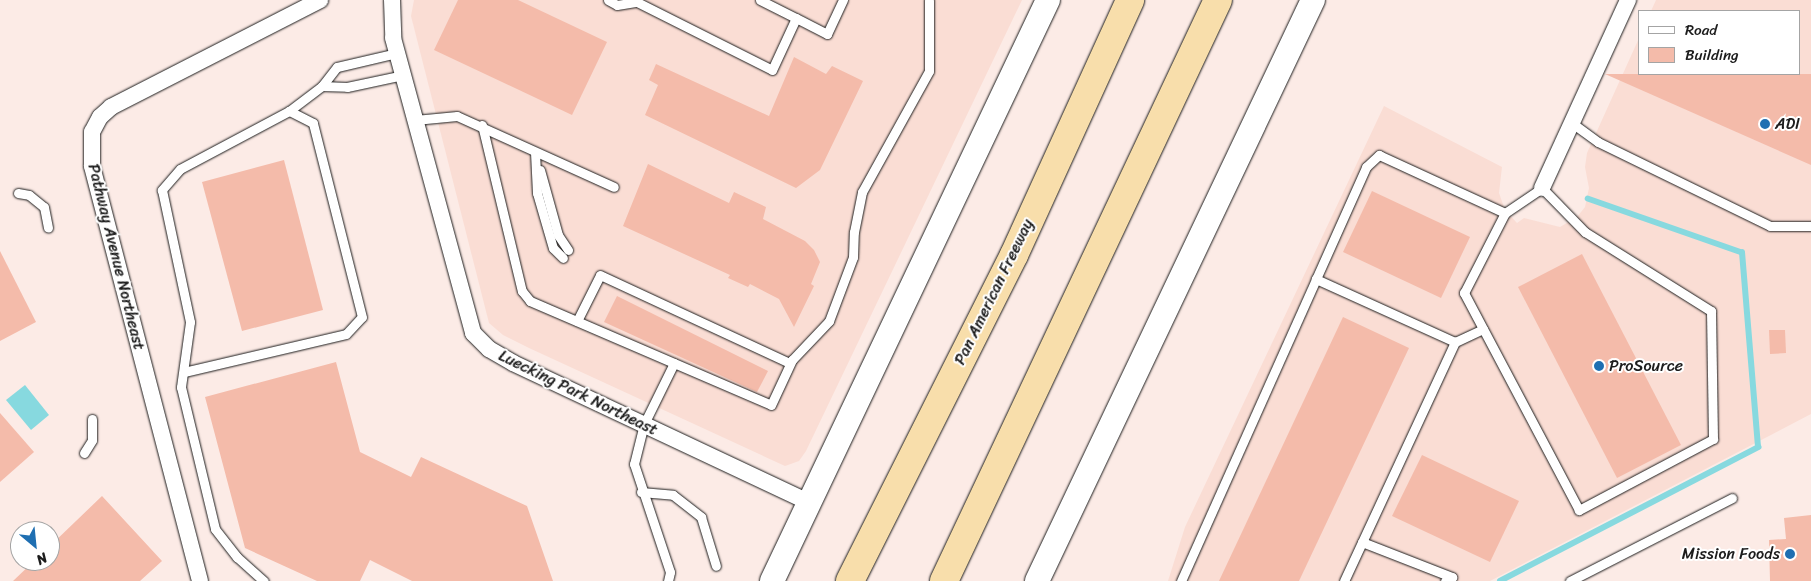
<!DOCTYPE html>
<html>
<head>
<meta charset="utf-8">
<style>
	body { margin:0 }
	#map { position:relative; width:1811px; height:581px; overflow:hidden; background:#fcebe6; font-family:Sriracha,sans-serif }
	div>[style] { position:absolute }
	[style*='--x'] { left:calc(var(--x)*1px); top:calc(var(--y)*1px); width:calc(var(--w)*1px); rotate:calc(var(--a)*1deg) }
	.built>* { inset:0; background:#faddd4 }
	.water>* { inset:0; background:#87d9df }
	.stream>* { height:5.5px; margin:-2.75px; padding:0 2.75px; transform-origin:2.75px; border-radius:2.75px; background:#87d9df }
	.building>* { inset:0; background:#f4bbaa }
	.roads { filter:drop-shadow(0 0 1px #1c1c1c) drop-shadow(0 0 1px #1c1c1c) }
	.service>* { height:9px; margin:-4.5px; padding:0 4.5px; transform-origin:4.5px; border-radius:4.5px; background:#fff }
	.minor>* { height:16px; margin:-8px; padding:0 8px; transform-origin:8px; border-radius:8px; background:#fff }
	.secondary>* { height:24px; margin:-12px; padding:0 12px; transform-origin:12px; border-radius:12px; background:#fff }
	.motorway>* { height:28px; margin:-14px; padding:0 14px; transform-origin:14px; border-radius:14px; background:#f8deab }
	.dots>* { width:14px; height:14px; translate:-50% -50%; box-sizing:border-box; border:2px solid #fff; border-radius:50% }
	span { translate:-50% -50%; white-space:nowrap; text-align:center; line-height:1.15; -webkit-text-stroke:4px #fff; paint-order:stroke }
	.poi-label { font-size:16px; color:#1c1c1c }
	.left { translate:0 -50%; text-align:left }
	.right { translate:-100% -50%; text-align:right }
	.street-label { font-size:16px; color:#1c1c1c }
	.legend { position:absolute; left:1638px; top:10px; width:162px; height:65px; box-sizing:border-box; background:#fff; border:1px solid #a4a4a4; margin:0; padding:6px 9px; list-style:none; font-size:15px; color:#1c1c1c }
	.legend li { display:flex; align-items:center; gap:10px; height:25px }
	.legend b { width:25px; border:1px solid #a4a4a4 }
	.north { position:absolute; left:10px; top:521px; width:50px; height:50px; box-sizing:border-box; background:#fff; border:1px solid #a4a4a4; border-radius:50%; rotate:152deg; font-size:14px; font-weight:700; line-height:20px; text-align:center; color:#1c1c1c }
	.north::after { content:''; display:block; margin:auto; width:18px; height:22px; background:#1f6fb2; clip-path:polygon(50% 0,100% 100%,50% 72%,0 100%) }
</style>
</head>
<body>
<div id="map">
	<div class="built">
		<div style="clip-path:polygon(414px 0,1022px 0,806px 451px,799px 461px,785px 466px,529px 348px,503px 335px,489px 323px,411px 16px)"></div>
		<div style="clip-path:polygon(1656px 0,1811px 0,1811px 414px,1490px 581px,1168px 581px,1185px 527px,1384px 106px,1502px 167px,1499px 193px,1505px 210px,1517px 223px,1524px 218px,1560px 227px,1577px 217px,1585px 207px,1589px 188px,1585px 167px,1587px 153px,1640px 36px,1640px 74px,1800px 74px,1800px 11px,1651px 11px)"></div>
	</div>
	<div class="water">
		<div style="clip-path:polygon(25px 385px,49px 415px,31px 430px,6px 400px)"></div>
	</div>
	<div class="stream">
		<div style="--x:1500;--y:581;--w:291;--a:-27.4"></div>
		<div style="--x:1758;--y:447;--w:195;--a:-94.7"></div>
		<div style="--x:1742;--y:253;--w:163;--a:-160.7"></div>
	</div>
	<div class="building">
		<div style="clip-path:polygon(458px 0,518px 0,607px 42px,572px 115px,434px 50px)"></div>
		<div style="clip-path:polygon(794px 57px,826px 74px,832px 66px,863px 81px,820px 170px,796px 188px,645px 115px,658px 85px,649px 80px,656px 64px,769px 116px)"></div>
		<div style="clip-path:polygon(1605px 74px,1811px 74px,1811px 165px)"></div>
		<div style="clip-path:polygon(284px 160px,323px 310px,242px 331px,202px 182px)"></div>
		<div style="clip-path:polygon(648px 164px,729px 203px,734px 192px,766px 207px,763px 219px,805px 241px,814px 250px,820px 262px,811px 284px,814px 286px,794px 327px,779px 299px,750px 284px,748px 287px,728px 278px,730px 275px,623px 226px)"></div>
		<div style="clip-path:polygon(1372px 191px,1470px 237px,1441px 298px,1343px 252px)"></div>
		<div style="clip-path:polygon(0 251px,36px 322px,0 341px)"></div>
		<div style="clip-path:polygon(1582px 254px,1681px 445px,1617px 478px,1518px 287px)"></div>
		<div style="clip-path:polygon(617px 296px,768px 371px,757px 392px,604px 322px)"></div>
		<div style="clip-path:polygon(1343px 317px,1409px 348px,1299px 581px,1219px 581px)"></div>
		<div style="clip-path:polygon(1769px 330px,1785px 330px,1786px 353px,1770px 354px)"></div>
		<div style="clip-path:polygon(336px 362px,360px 452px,411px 477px,421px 457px,527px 506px,553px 581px,412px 581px,370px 560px,360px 581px,317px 581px,245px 548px,205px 397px)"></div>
		<div style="clip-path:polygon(0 413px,34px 452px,0 482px)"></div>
		<div style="clip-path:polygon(1422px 455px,1519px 501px,1490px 562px,1392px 516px)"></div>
		<div style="clip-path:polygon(102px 496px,162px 561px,140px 581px,13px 581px,34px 561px,50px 561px,50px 546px)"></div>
		<div style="clip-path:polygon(1811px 515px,1811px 581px,1770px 581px,1769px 540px,1786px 539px,1784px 518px)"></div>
	</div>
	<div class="roads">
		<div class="service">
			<div style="--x:608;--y:0;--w:10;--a:29"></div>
			<div style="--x:617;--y:5;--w:20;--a:-9"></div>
			<div style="--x:637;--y:2;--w:151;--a:26.7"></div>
			<div style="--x:772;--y:70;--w:57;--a:-65.2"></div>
			<div style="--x:796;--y:18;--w:35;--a:27"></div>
			<div style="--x:827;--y:34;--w:38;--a:-65"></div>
			<div style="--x:760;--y:0;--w:40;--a:26.6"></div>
			<div style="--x:322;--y:86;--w:25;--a:2"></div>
			<div style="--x:347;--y:87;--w:57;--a:-12.1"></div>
			<div style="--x:289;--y:111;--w:41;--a:-37.1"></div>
			<div style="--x:322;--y:86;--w:24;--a:-52"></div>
			<div style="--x:337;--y:67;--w:62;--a:-13.1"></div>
			<div style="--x:415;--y:120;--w:42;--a:-5.4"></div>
			<div style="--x:457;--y:116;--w:172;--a:24.3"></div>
			<div style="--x:1572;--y:123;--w:32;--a:36"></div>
			<div style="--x:1598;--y:142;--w:191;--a:26"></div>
			<div style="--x:1770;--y:226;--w:41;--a:0"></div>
			<div style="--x:482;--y:125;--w:171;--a:76.5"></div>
			<div style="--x:522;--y:291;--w:13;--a:51"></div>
			<div style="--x:530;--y:301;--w:262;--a:23.3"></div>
			<div style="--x:771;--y:405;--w:50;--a:-65"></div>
			<div style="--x:792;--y:360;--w:54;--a:-46.5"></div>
			<div style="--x:829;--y:321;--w:68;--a:-69.4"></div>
			<div style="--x:853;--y:257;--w:25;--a:-88"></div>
			<div style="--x:854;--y:232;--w:41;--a:-78.7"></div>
			<div style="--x:862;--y:192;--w:138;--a:-61"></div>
			<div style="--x:929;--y:71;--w:71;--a:-90"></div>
			<div style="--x:535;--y:152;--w:41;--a:87.2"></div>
			<div style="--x:537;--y:193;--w:57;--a:73.8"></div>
			<div style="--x:553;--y:248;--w:14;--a:45"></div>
			<div style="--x:540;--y:170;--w:67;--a:74.5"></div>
			<div style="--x:558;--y:235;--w:18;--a:56"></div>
			<div style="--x:1542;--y:188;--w:62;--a:45.7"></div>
			<div style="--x:1585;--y:232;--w:149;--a:32.1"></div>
			<div style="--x:1711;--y:311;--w:128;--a:89.1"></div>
			<div style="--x:1713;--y:439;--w:152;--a:152.1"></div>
			<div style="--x:1579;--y:510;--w:246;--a:-117.9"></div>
			<div style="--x:1464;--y:293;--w:90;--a:-62.9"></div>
			<div style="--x:1505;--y:213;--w:45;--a:-34"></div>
			<div style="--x:18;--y:193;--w:11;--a:10"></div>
			<div style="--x:29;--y:195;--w:19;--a:39"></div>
			<div style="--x:44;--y:207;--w:21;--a:79"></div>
			<div style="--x:577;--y:321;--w:51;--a:-63.4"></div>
			<div style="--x:600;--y:275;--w:209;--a:24.9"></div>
			<div style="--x:1483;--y:329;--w:31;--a:155"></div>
			<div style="--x:1455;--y:342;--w:153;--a:-155.6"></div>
			<div style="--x:1316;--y:279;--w:123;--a:-65.9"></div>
			<div style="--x:1366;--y:167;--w:18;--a:-43"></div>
			<div style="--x:1379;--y:155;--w:139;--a:24.7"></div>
			<div style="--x:184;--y:372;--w:166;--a:-13.2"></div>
			<div style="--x:346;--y:334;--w:23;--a:-47"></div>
			<div style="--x:362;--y:317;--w:200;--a:-104.2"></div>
			<div style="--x:313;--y:123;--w:27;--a:-153"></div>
			<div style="--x:289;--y:111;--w:123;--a:152"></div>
			<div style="--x:180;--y:169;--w:28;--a:131"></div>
			<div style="--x:162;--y:190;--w:135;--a:78"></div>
			<div style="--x:190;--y:322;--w:66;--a:97.9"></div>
			<div style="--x:181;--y:387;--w:146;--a:76.5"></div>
			<div style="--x:215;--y:529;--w:36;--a:52"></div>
			<div style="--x:237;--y:557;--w:36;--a:42"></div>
			<div style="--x:84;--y:453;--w:15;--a:-58"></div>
			<div style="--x:92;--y:440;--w:21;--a:-90"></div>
			<div style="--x:641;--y:492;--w:32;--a:5"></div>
			<div style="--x:673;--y:495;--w:36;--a:38"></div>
			<div style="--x:701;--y:517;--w:51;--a:73"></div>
			<div style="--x:1362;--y:542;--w:97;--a:21.3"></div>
			<div style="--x:1452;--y:577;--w:8;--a:150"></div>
			<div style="--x:668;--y:581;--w:9;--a:-77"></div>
			<div style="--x:670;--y:572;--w:114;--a:-108.4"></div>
			<div style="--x:634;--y:464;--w:41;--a:-76"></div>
			<div style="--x:644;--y:424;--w:68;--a:-63.8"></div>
			<div style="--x:1181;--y:581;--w:331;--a:-65.9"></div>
			<div style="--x:1344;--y:581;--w:264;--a:-65.1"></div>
			<div style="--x:1570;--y:581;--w:182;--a:-27.1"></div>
		</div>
		<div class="minor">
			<div style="--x:392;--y:0;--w:38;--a:88"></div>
			<div style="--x:393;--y:38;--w:306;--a:74.8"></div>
			<div style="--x:473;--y:333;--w:23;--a:45"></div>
			<div style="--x:489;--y:349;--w:28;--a:30"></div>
			<div style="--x:513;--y:363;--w:327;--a:25.2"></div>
			<div style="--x:1542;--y:188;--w:207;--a:-65.4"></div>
			<div style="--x:200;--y:581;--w:429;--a:-104.6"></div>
			<div style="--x:92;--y:166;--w:34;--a:-90"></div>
			<div style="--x:92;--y:132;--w:17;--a:-62"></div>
			<div style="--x:100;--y:117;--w:15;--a:-42"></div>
			<div style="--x:111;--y:107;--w:235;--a:-27.1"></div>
		</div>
		<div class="secondary">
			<div style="--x:772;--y:581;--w:643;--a:-64.59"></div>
			<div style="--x:1037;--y:581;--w:643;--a:-64.59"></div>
		</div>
		<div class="motorway">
			<div style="--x:850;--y:581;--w:365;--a:-63.3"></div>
			<div style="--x:1014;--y:255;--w:280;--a:-65.5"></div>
			<div style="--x:944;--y:581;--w:642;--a:-64.75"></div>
		</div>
	</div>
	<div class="dots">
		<div style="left:1765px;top:124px;background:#1f6fb2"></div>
		<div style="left:1599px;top:366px;background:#1f6fb2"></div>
		<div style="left:1790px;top:554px;background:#1f6fb2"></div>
	</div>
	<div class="poi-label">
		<span class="left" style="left:1775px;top:124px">ADI</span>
		<span class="left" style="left:1609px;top:366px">ProSource</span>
		<span class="right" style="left:1780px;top:554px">Mission Foods</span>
	</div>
	<div class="street-label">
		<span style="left:116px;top:257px;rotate:76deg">Pathway Avenue Northeast</span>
		<span style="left:994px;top:292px;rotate:-64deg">Pan American Freeway</span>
		<span style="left:578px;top:393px;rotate:26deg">Luecking Park Northeast</span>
	</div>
	<ul class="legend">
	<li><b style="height:6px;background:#fff"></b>Road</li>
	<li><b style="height:14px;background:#f4bbaa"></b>Building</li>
	</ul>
	<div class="north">N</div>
</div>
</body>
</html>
